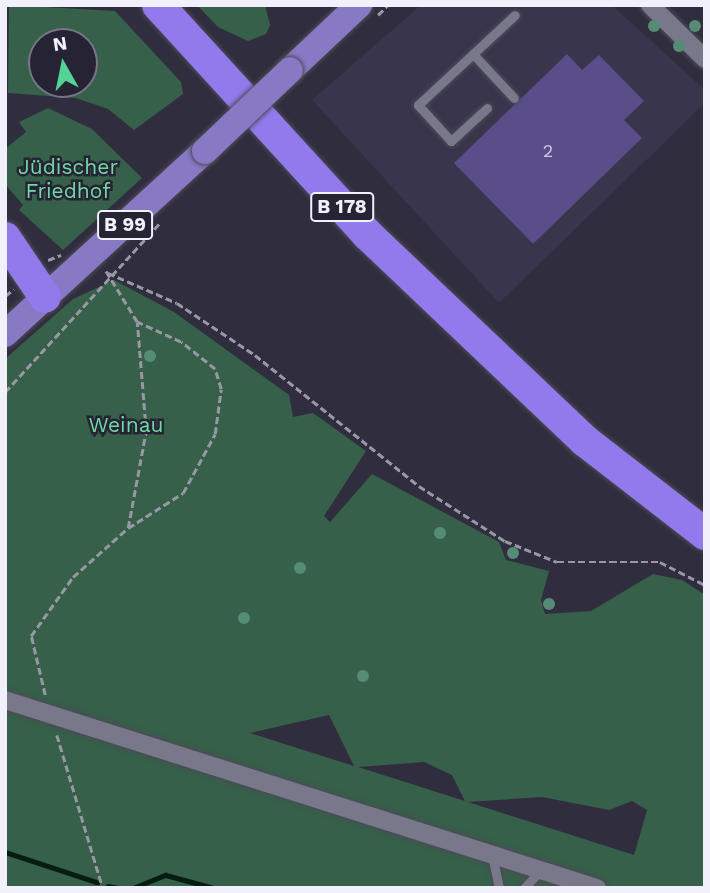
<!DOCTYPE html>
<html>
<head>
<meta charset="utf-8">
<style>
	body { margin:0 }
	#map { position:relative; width:710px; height:893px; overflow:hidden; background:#302d3e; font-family:"Work Sans",sans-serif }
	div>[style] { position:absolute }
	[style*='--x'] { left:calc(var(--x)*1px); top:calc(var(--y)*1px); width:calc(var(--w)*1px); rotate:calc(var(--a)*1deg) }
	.built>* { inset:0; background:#38354c }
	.green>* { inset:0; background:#366049 }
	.stream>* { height:4.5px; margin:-2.25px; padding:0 2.25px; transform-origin:2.25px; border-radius:2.25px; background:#051c11 }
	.building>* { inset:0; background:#594e8a }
	.path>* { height:2.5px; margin-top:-1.25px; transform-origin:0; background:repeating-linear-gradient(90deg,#9897a4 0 7px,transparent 0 10.5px) }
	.roads { filter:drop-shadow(0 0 2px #4c4a58) drop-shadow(0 0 2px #4c4a58) }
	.lane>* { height:9px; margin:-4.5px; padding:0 4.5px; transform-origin:4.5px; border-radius:4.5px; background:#79778a }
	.street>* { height:18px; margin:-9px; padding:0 9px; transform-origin:9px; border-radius:9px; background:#79778a }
	.primary>* { height:26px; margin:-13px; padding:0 13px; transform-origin:13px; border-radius:13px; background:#8879c5 }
	.highway>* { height:32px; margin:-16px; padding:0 16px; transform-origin:16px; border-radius:16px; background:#927aed }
	.bridges { filter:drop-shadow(0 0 2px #4c4a58) drop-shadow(0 0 2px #4c4a58) }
	.primary-bridge>* { height:26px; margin:-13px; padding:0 13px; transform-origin:13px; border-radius:13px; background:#8879c5 }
	.trees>* { width:12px; height:12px; margin:-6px; border-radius:50%; background:#548c76 }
	span { translate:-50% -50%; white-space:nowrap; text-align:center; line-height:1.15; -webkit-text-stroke:5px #262434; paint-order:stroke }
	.number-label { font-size:18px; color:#cbc8df }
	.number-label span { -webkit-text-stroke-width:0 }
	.shield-label span { padding:2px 5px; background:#262434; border:2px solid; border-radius:5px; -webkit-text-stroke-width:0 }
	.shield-label { font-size:19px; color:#f1f0fb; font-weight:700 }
	.park-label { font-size:21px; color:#71d9a3 }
	.frame { position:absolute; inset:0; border:7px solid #f1f0fb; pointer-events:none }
	.north { position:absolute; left:28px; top:28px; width:70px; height:70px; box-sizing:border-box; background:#262434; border:2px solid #777684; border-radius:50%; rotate:351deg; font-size:19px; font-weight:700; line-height:28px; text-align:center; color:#f1f0fb }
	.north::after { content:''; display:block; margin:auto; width:24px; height:32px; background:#54d396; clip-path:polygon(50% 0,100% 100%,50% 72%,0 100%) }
</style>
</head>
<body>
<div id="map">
	<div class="built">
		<div style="clip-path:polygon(421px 5px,612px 5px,705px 90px,705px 103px,499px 303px,312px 100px)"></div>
	</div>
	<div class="green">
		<div style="clip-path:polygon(evenodd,9px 5px,115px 11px,181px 82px,183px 94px,134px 130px,108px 109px,76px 98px,8px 93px,9px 5px,84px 42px,84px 84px,42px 84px,42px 42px,84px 42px)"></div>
		<div style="clip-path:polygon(197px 5px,265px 5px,270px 25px,266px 34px,248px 41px,218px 27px)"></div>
		<div style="clip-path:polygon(48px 108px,92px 129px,142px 178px,63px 250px,19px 210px,23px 205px,5px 184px,5px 149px,26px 132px,19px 122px)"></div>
		<div style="clip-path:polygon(evenodd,114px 280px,174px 312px,289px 395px,293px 417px,313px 413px,366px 451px,324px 516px,330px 522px,372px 474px,499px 542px,506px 560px,549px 571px,541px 600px,545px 614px,591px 611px,653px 574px,682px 580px,705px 595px,705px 888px,5px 888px,5px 359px,73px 299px,114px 280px,329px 715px,354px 766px,250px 733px,329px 715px,114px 280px,424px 762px,452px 775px,465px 801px,358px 767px,424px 762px,114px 280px,542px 797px,609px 810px,632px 801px,647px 810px,634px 855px,468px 802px,542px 797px)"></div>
	</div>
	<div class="stream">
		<div style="--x:5;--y:852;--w:97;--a:18.1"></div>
		<div style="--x:108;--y:886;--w:10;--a:11"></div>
		<div style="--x:133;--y:888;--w:35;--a:-22"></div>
		<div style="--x:166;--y:875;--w:50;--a:15.2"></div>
	</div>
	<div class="building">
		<div style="clip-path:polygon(567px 54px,582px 70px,599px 55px,644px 101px,624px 120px,642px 138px,533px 244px,454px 163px)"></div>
	</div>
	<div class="path">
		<div style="--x:378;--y:15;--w:14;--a:-45"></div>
		<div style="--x:48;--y:260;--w:14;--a:-21"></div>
		<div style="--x:108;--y:273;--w:75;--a:23.5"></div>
		<div style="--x:177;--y:303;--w:94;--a:33.7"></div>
		<div style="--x:255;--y:355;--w:210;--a:38.6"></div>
		<div style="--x:419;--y:486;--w:102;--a:32.6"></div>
		<div style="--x:505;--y:541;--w:56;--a:22"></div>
		<div style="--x:557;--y:562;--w:103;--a:0"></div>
		<div style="--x:660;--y:562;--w:51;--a:27.1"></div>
		<div style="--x:5;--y:296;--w:11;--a:-38"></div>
		<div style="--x:5;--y:392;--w:231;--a:-47.5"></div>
		<div style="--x:128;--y:528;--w:65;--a:-32.5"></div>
		<div style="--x:183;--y:493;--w:67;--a:-61.5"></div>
		<div style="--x:215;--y:434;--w:45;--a:-82.4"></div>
		<div style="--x:221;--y:389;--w:21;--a:-107"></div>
		<div style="--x:215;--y:369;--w:43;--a:-141.5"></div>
		<div style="--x:181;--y:342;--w:48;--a:-155.6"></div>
		<div style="--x:45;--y:695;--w:61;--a:-103.3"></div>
		<div style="--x:31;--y:636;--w:72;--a:-54.6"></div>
		<div style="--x:73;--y:577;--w:74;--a:-41.7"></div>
		<div style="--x:128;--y:528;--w:99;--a:-79.5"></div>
		<div style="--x:146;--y:431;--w:109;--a:-94.7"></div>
		<div style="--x:137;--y:322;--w:61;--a:-121.6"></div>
		<div style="--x:57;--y:735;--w:160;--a:73.3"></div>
	</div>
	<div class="roads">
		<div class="lane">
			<div style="--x:473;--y:54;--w:60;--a:47"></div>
			<div style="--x:487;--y:108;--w:49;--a:137.5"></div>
			<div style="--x:451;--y:141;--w:49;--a:-132.5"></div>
			<div style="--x:418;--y:105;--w:132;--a:-42.9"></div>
			<div style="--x:492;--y:855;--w:34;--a:78"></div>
			<div style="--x:524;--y:888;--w:26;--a:-47"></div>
		</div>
		<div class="street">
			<div style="--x:650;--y:5;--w:77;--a:44.5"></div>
			<div style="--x:5;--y:700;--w:621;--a:17.62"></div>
		</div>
		<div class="primary">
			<div style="--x:290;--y:70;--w:95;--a:-43.3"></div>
			<div style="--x:5;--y:334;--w:271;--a:-42.5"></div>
		</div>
		<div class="highway">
			<div style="--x:158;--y:5;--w:311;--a:47.6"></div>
			<div style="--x:368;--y:235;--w:299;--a:43.5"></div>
			<div style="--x:585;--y:441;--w:152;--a:37.8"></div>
			<div style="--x:5;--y:238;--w:71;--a:55.9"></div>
		</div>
	</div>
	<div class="bridges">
		<div class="primary-bridge">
			<div style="--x:205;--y:151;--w:117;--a:-43.6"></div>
		</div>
	</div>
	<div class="trees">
		<div style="left:654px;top:26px"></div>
		<div style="left:695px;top:26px"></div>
		<div style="left:679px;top:46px"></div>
		<div style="left:150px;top:356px"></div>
		<div style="left:440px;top:533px"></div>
		<div style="left:513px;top:553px"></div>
		<div style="left:300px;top:568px"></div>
		<div style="left:549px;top:604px"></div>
		<div style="left:244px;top:618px"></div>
		<div style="left:363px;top:676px"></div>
	</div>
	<div class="number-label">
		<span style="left:548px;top:151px">2</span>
	</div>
	<div class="shield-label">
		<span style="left:342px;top:207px">B 178</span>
		<span style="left:125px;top:225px">B 99</span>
	</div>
	<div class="park-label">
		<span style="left:68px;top:179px">Jüdischer<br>Friedhof</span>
		<span style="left:126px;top:425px">Weinau</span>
	</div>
	<div class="frame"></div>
	<div class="north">N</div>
</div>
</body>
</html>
